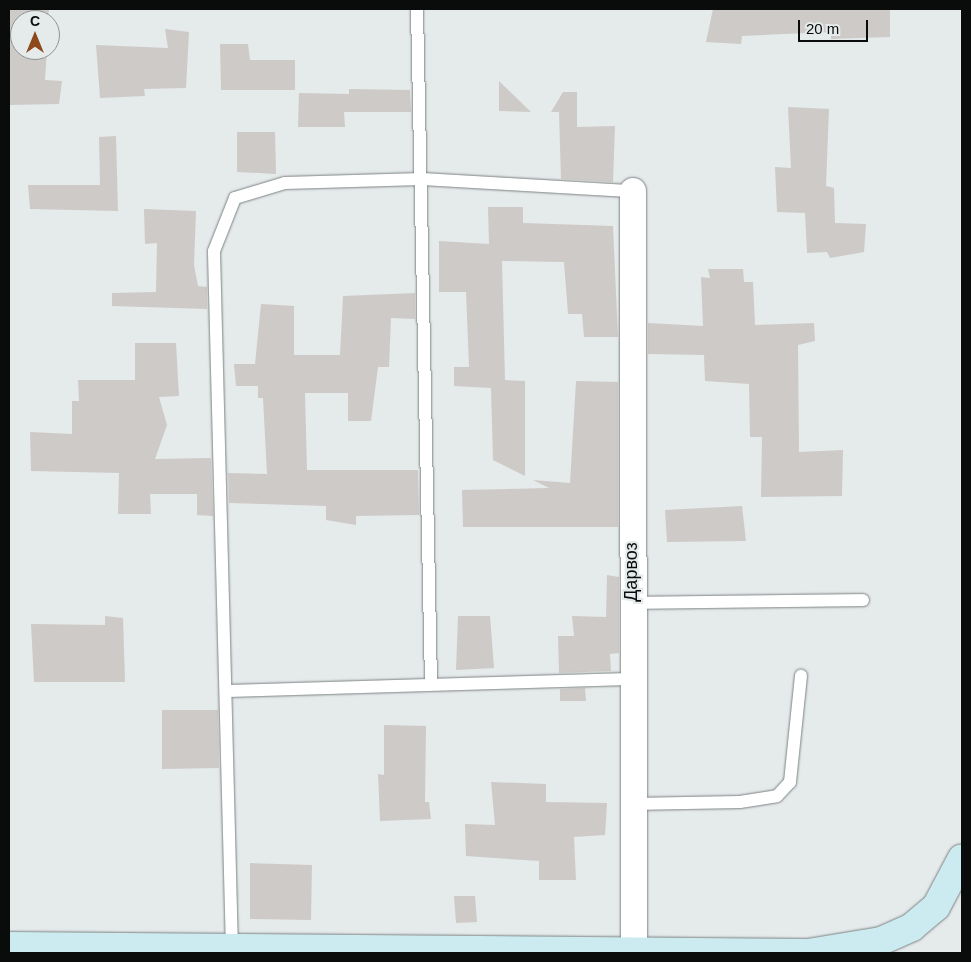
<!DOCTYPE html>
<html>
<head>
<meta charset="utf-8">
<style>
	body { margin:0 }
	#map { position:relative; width:971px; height:962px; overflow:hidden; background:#e5eaeb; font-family:Arial,sans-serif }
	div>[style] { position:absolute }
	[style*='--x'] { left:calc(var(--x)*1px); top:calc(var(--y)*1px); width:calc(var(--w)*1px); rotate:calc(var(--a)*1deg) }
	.building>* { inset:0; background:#cecac8 }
	.roads { filter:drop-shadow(0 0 1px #7d8282) drop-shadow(0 0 1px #7d8282) }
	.lane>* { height:12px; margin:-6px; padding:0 6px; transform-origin:6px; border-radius:6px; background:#fff }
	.street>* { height:26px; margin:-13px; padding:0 13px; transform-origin:13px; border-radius:13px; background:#fff }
	.secondary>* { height:28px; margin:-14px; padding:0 14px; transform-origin:14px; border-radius:14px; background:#ccebf0 }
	span { translate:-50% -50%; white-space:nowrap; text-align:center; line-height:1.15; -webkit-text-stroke:4.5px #e5eaeb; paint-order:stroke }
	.street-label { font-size:18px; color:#0a0c0c }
	.frame { position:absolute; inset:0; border:10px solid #0a0c0c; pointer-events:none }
	.north { position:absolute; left:10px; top:10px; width:50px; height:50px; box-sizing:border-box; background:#e5eaeb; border:1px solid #8d9192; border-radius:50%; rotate:0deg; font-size:14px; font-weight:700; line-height:20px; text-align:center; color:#0a0c0c }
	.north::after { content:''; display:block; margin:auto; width:18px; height:22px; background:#8d491c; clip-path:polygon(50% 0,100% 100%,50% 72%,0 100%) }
	.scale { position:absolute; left:798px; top:20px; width:70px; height:22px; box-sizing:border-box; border:2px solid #0a0c0c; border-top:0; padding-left:6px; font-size:15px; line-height:18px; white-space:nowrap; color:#0a0c0c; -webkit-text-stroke:4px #e5eaeb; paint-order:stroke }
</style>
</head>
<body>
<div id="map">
	<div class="building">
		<div style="clip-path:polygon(9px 9px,49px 9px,48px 20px,20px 20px,20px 50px,47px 50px,45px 80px,62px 81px,59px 104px,9px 105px)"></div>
		<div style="clip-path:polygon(713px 9px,890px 9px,890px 37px,831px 39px,831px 32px,742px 36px,741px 44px,706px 42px)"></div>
		<div style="clip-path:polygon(165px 29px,189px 32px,186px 88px,144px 89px,145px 96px,100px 98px,96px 45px,168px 48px)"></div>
		<div style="clip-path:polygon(220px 44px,248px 44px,250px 60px,295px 60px,295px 90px,221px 90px)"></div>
		<div style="clip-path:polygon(499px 81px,531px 112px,499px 111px)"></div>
		<div style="clip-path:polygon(349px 89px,410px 90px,411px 112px,344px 112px,345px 127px,298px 127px,299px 93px,349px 94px)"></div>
		<div style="clip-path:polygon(563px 92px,577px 92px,577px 127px,615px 126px,613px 182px,561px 179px,559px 112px,551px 112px)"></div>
		<div style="clip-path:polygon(788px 107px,829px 109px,826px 186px,834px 188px,835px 223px,866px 224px,864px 252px,830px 258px,827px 252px,807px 253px,805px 213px,777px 212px,775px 167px,791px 168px)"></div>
		<div style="clip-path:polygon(237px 132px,275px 132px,276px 174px,237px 172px)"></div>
		<div style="clip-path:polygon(116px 136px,118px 211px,30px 209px,28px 185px,100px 185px,99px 137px)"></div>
		<div style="clip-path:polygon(488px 207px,523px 207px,523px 223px,613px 226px,618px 337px,584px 337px,582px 314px,568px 314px,564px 262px,502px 261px,505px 380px,525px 381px,525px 476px,493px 460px,491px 388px,454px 386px,454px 367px,469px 367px,466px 292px,439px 292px,439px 241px,489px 244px)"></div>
		<div style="clip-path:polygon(144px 209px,196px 211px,194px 265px,198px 286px,207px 287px,207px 309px,112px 306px,112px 293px,156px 292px,157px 243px,145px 244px)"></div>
		<div style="clip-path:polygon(708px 269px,743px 269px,744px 282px,753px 282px,755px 325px,814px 323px,815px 341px,798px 345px,799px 452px,843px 450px,842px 496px,761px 497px,762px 437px,750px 437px,749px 384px,705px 381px,704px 355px,648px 354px,648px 323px,703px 326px,701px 277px,710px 278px)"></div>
		<div style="clip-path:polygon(415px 293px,415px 319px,391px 318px,389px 367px,378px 367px,371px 421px,348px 421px,348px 393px,305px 393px,307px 470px,418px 470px,419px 515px,356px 516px,356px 525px,326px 520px,326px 506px,229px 503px,228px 473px,267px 474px,263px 398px,258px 398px,258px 386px,236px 386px,234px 364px,255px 364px,261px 304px,294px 306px,294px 355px,340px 355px,343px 296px)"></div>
		<div style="clip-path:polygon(135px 343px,176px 343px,179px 396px,159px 397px,167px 425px,155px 459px,211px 458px,213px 516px,197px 515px,197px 494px,150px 494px,151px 514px,118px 514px,119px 473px,31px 471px,30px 432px,72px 434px,72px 401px,79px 401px,78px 380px,135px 380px)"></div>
		<div style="clip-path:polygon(576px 381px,618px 382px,618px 527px,463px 527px,462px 490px,549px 488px,533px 480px,570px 483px)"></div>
		<div style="clip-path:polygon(742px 506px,746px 541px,667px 542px,665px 510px)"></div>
		<div style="clip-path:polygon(607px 575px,619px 577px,619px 653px,610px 654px,611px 671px,559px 673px,558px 636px,574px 636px,572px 616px,606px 617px)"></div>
		<div style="clip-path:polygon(105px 616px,123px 618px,125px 682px,34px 682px,31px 624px,105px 625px)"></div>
		<div style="clip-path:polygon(458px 616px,490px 616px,494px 668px,456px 670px)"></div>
		<div style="clip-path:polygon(585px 688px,586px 701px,560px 701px,560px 689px)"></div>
		<div style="clip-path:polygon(162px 710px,218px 710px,219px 768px,162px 769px)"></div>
		<div style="clip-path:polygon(384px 725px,426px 726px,425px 802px,429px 802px,431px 819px,380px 821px,378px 774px,384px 775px)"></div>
		<div style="clip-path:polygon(491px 782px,546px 784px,546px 802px,607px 803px,605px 835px,574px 837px,576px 880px,539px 880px,539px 861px,466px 856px,465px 824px,495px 825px)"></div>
		<div style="clip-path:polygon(250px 863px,312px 865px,311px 920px,250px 919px)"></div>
		<div style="clip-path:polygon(454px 896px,475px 896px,477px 922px,456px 923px)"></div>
	</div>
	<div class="roads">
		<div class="lane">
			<div style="--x:417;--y:9;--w:675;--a:88.81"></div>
			<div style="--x:631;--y:603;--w:232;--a:-0.7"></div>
			<div style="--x:226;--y:691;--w:405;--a:-1.7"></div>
			<div style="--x:632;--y:804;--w:108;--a:-1.1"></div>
			<div style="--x:740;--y:802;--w:37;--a:-9"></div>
			<div style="--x:777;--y:796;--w:19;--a:-47"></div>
			<div style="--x:790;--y:782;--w:107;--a:-84.1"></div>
			<div style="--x:232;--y:950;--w:699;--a:-91.48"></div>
			<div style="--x:214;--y:251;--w:57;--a:-68.4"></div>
			<div style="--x:235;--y:198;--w:52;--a:-16.7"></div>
			<div style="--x:285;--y:183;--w:137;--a:-1.7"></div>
			<div style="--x:422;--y:179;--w:211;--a:3.3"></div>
		</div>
		<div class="street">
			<div style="--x:633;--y:191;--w:762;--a:89.92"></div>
		</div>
		<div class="secondary">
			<div style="--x:9;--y:946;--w:795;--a:0.5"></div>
			<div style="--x:808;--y:953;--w:74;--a:-9.3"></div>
			<div style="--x:881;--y:941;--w:34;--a:-24"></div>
			<div style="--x:912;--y:927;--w:31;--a:-40"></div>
			<div style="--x:936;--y:907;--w:55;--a:-62"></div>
		</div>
	</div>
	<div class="street-label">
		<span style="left:631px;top:572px;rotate:-90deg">Дарвоз</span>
	</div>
	<div class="frame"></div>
	<div class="north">С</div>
	<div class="scale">20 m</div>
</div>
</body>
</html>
